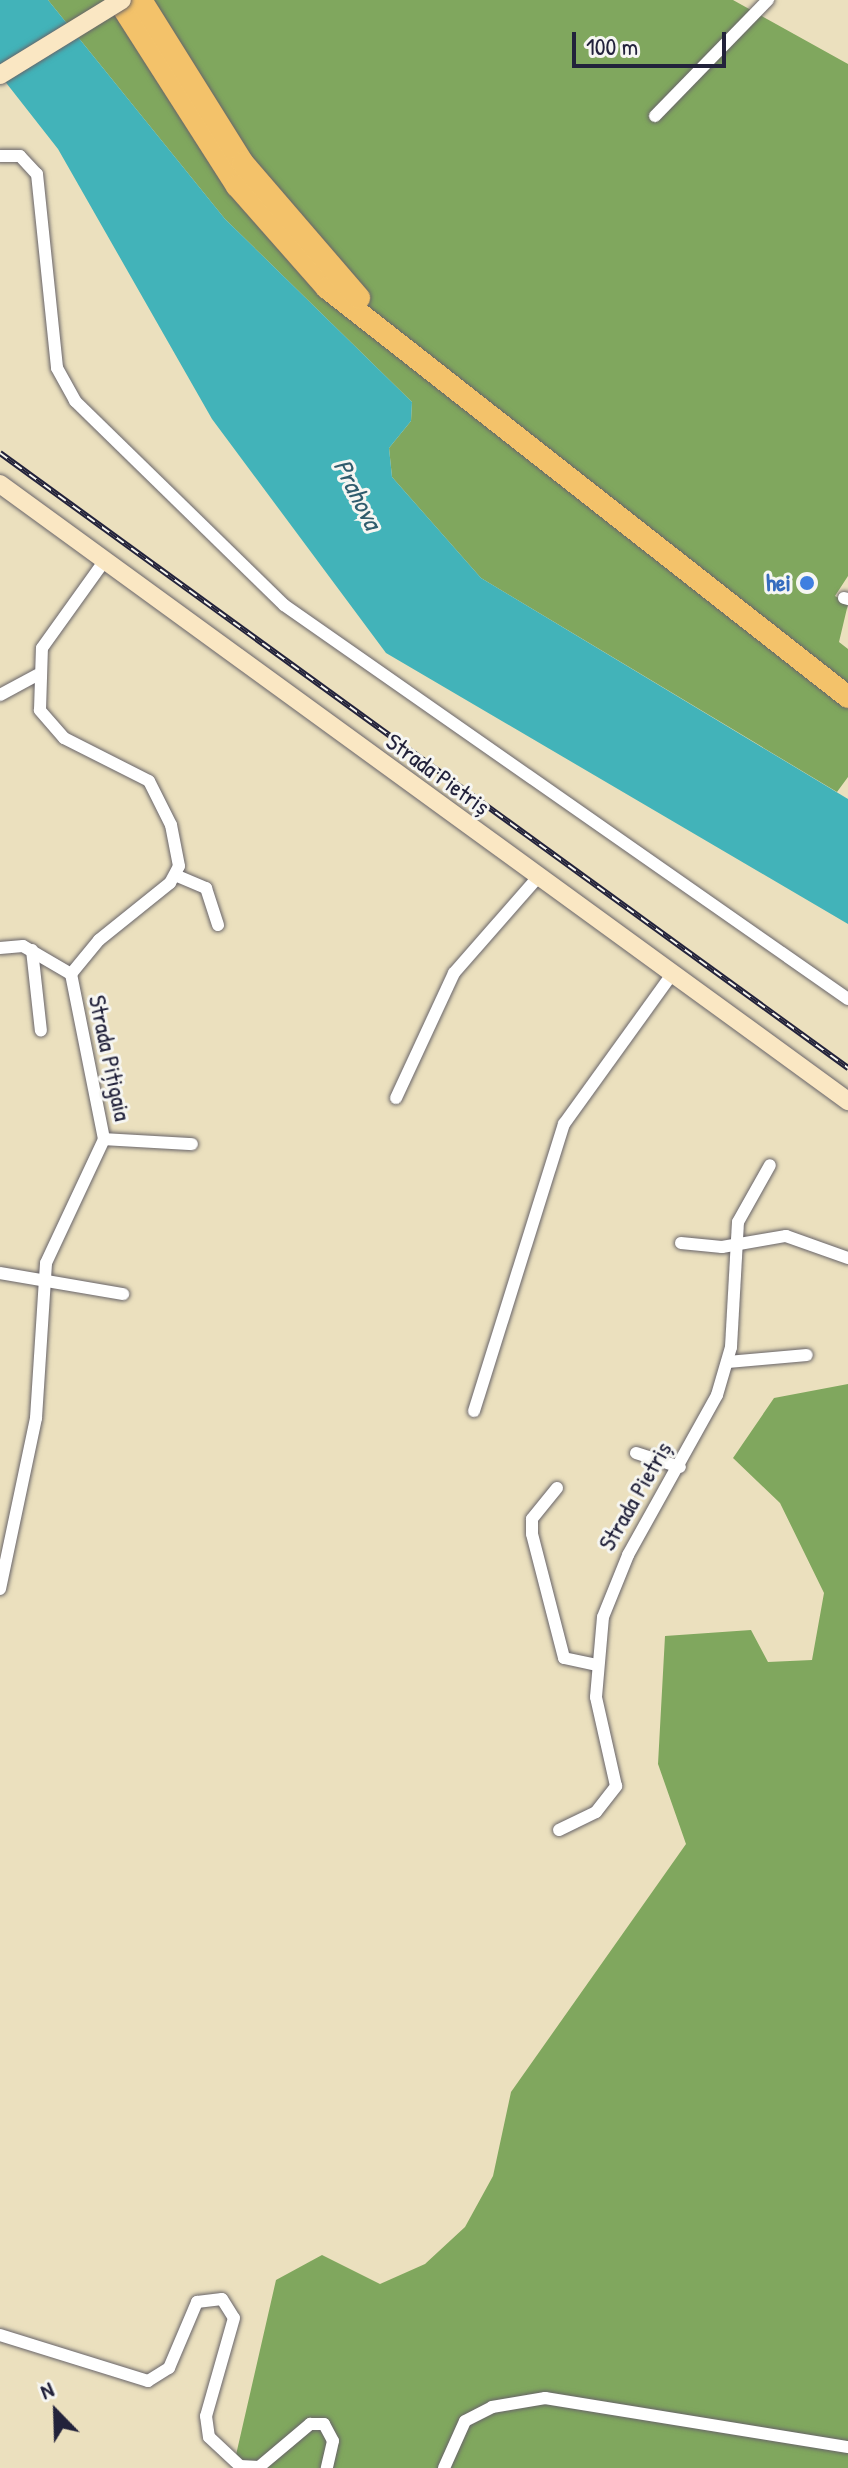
<!DOCTYPE html>
<html>
<head>
<meta charset="utf-8">
<style>
	body { margin:0 }
	#map { position:relative; width:848px; height:2468px; overflow:hidden; background:#ebe0be; font-family:"Patrick Hand",sans-serif }
	div>[style] { position:absolute }
	[style*='--x'] { left:calc(var(--x)*1px); top:calc(var(--y)*1px); width:calc(var(--w)*1px); rotate:calc(var(--a)*1deg) }
	.forest>* { inset:0; background:#80a75e }
	.water>* { inset:0; background:#42b3b9 }
	.roads { filter:drop-shadow(0 0 2px #686469) drop-shadow(0 0 2px #686469) }
	.street>* { height:12px; margin:-6px; padding:0 6px; transform-origin:6px; border-radius:6px; background:#fff }
	.secondary>* { height:18px; margin:-9px; padding:0 9px; transform-origin:9px; border-radius:9px; background:#fae7c3 }
	.highway>* { height:22px; margin:-11px; padding:0 11px; transform-origin:11px; border-radius:11px; background:#f3c26a }
	.rail>* { height:6px; margin-top:-3px; transform-origin:0; background:repeating-linear-gradient(90deg,#f6f6f2 0 9px,#22223b 0 18px); box-sizing:border-box; border-block:2px solid #22223b }
	.bridges { filter:drop-shadow(0 0 2px #686469) drop-shadow(0 0 2px #686469) }
	.secondary-bridge>* { height:18px; margin:-9px; padding:0 9px; transform-origin:9px; border-radius:9px; background:#fae7c3 }
	.dots>* { width:22px; height:22px; translate:-50% -50%; box-sizing:border-box; border:4px solid #f6f6f2; border-radius:50% }
	span { translate:-50% -50%; white-space:nowrap; text-align:center; line-height:1.15; -webkit-text-stroke:6px #f6f6f2; paint-order:stroke }
	.shop-label { font-size:24px; color:#366cbe; font-weight:700 }
	.right { translate:-100% -50%; text-align:right }
	.street-label { font-size:24px; color:#22223b }
	.water-label { font-size:26px; color:#2f5c6d; font-style:italic }
	.north { position:absolute; left:16px; top:2372px; width:80px; height:80px; -webkit-text-stroke:6px #f6f6f2; paint-order:stroke; rotate:337deg; font-size:22px; font-weight:700; line-height:32px; text-align:center; color:#22223b }
	.north::after { content:''; display:block; margin:auto; width:28px; height:36px; background:#22223b; clip-path:polygon(50% 0,100% 100%,50% 72%,0 100%) }
	.scale { position:absolute; left:572px; top:32px; width:154px; height:36px; box-sizing:border-box; border:4px solid #22223b; border-top:0; padding-left:10px; font-size:24px; line-height:28px; white-space:nowrap; color:#22223b; -webkit-text-stroke:6px #f6f6f2; paint-order:stroke }
</style>
</head>
<body>
<div id="map">
	<div class="forest">
		<div style="clip-path:polygon(48px 0,733px 0,848px 64px,848px 576px,835px 596px,848px 604px,839px 642px,848px 649px,848px 777px,837px 792px,481px 578px,392px 477px,389px 448px,411px 421px,412px 402px,225px 219px)"></div>
		<div style="clip-path:polygon(848px 1384px,848px 2468px,233px 2468px,276px 2280px,322px 2255px,380px 2284px,425px 2264px,465px 2227px,493px 2176px,511px 2092px,686px 1844px,658px 1764px,665px 1636px,751px 1630px,768px 1662px,812px 1660px,824px 1593px,780px 1503px,733px 1458px,774px 1398px)"></div>
	</div>
	<div class="water">
		<div style="clip-path:polygon(0 0,48px 0,225px 219px,412px 402px,411px 421px,389px 448px,392px 477px,481px 578px,848px 799px,848px 924px,386px 653px,212px 419px,58px 149px,0 75px)"></div>
	</div>
	<div class="roads">
		<div class="street">
			<div style="--x:655;--y:116;--w:162;--a:-45.8"></div>
			<div style="--x:0;--y:156;--w:20;--a:0"></div>
			<div style="--x:20;--y:156;--w:25;--a:47"></div>
			<div style="--x:37;--y:174;--w:195;--a:84.1"></div>
			<div style="--x:57;--y:368;--w:38;--a:61"></div>
			<div style="--x:75;--y:401;--w:292;--a:44.3"></div>
			<div style="--x:284;--y:605;--w:688;--a:34.94"></div>
			<div style="--x:844;--y:598;--w:4;--a:14"></div>
			<div style="--x:0;--y:695;--w:42;--a:-28.4"></div>
			<div style="--x:175;--y:875;--w:34;--a:23"></div>
			<div style="--x:206;--y:888;--w:39;--a:72"></div>
			<div style="--x:0;--y:948;--w:23;--a:-5"></div>
			<div style="--x:23;--y:946;--w:56;--a:30.3"></div>
			<div style="--x:32;--y:950;--w:81;--a:83.7"></div>
			<div style="--x:396;--y:1098;--w:138;--a:-65.1"></div>
			<div style="--x:454;--y:973;--w:128;--a:-48.8"></div>
			<div style="--x:104;--y:1139;--w:88;--a:3.3"></div>
			<div style="--x:681;--y:1243;--w:41;--a:5.6"></div>
			<div style="--x:722;--y:1247;--w:65;--a:-9.8"></div>
			<div style="--x:786;--y:1236;--w:66;--a:19.5"></div>
			<div style="--x:0;--y:1273;--w:125;--a:9.7"></div>
			<div style="--x:728;--y:1362;--w:79;--a:-5.1"></div>
			<div style="--x:474;--y:1411;--w:301;--a:-72.6"></div>
			<div style="--x:564;--y:1124;--w:185;--a:-54.2"></div>
			<div style="--x:636;--y:1453;--w:46;--a:17.7"></div>
			<div style="--x:557;--y:1488;--w:40;--a:129"></div>
			<div style="--x:532;--y:1519;--w:15;--a:90"></div>
			<div style="--x:532;--y:1534;--w:128;--a:75.5"></div>
			<div style="--x:564;--y:1658;--w:33;--a:12"></div>
			<div style="--x:0;--y:1589;--w:175;--a:-78.1"></div>
			<div style="--x:36;--y:1418;--w:155;--a:-86.3"></div>
			<div style="--x:46;--y:1263;--w:137;--a:-64.9"></div>
			<div style="--x:104;--y:1139;--w:168;--a:-101.3"></div>
			<div style="--x:71;--y:974;--w:44;--a:-50.5"></div>
			<div style="--x:99;--y:940;--w:91;--a:-38.8"></div>
			<div style="--x:170;--y:883;--w:19;--a:-62"></div>
			<div style="--x:179;--y:866;--w:42;--a:-101"></div>
			<div style="--x:171;--y:825;--w:49;--a:-116.6"></div>
			<div style="--x:149;--y:781;--w:95;--a:-153.2"></div>
			<div style="--x:64;--y:738;--w:37;--a:-131"></div>
			<div style="--x:40;--y:710;--w:62;--a:-88.2"></div>
			<div style="--x:42;--y:648;--w:108;--a:-54.4"></div>
			<div style="--x:559;--y:1830;--w:41;--a:-25.9"></div>
			<div style="--x:596;--y:1812;--w:33;--a:-52"></div>
			<div style="--x:616;--y:1786;--w:91;--a:-102.7"></div>
			<div style="--x:596;--y:1697;--w:80;--a:-85"></div>
			<div style="--x:603;--y:1617;--w:67;--a:-68"></div>
			<div style="--x:628;--y:1555;--w:183;--a:-60.9"></div>
			<div style="--x:717;--y:1395;--w:50;--a:-73.7"></div>
			<div style="--x:731;--y:1347;--w:125;--a:-86.8"></div>
			<div style="--x:738;--y:1222;--w:65;--a:-60.7"></div>
			<div style="--x:0;--y:2335;--w:155;--a:17.3"></div>
			<div style="--x:148;--y:2381;--w:25;--a:-32"></div>
			<div style="--x:169;--y:2368;--w:72;--a:-67"></div>
			<div style="--x:197;--y:2302;--w:25;--a:-7"></div>
			<div style="--x:222;--y:2299;--w:22;--a:58"></div>
			<div style="--x:234;--y:2318;--w:102;--a:105.9"></div>
			<div style="--x:206;--y:2416;--w:21;--a:82"></div>
			<div style="--x:209;--y:2437;--w:42;--a:43.1"></div>
			<div style="--x:240;--y:2466;--w:19;--a:3"></div>
			<div style="--x:259;--y:2467;--w:67;--a:-40.1"></div>
			<div style="--x:310;--y:2424;--w:14;--a:0"></div>
			<div style="--x:324;--y:2424;--w:19;--a:62"></div>
			<div style="--x:333;--y:2441;--w:28;--a:103"></div>
			<div style="--x:444;--y:2468;--w:51;--a:-65.9"></div>
			<div style="--x:465;--y:2421;--w:30;--a:-27"></div>
			<div style="--x:492;--y:2407;--w:54;--a:-9.6"></div>
			<div style="--x:545;--y:2398;--w:307;--a:9.2"></div>
		</div>
		<div class="secondary">
			<div style="--x:0;--y:484;--w:1049;--a:36.04"></div>
		</div>
		<div class="highway">
			<div style="--x:118;--y:0;--w:221;--a:57.4"></div>
			<div style="--x:237;--y:186;--w:136;--a:48.6"></div>
			<div style="--x:327;--y:288;--w:662;--a:38.13"></div>
			<div style="--x:141;--y:0;--w:192;--a:58"></div>
			<div style="--x:243;--y:163;--w:178;--a:49.3"></div>
		</div>
	</div>
	<div class="rail">
		<div style="--x:0;--y:453;--w:1048;--a:35.95"></div>
	</div>
	<div class="bridges">
		<div class="secondary-bridge">
			<div style="--x:0;--y:75;--w:143;--a:-31.6"></div>
		</div>
	</div>
	<div class="dots">
		<div style="left:807px;top:583px;background:#3f7fe0"></div>
	</div>
	<div class="shop-label">
		<span class="right" style="left:791px;top:583px">hei</span>
	</div>
	<div class="street-label">
		<span style="left:438px;top:774px;rotate:36deg">Strada Pietriș</span>
		<span style="left:110px;top:1058px;rotate:78deg">Strada Pițigaia</span>
		<span style="left:635px;top:1496px;rotate:-60deg">Strada Pietriș</span>
	</div>
	<div class="water-label">
		<span style="left:358px;top:494px;rotate:63deg">Prahova</span>
	</div>
	<div class="north">N</div>
	<div class="scale">100 m</div>
</div>
</body>
</html>
